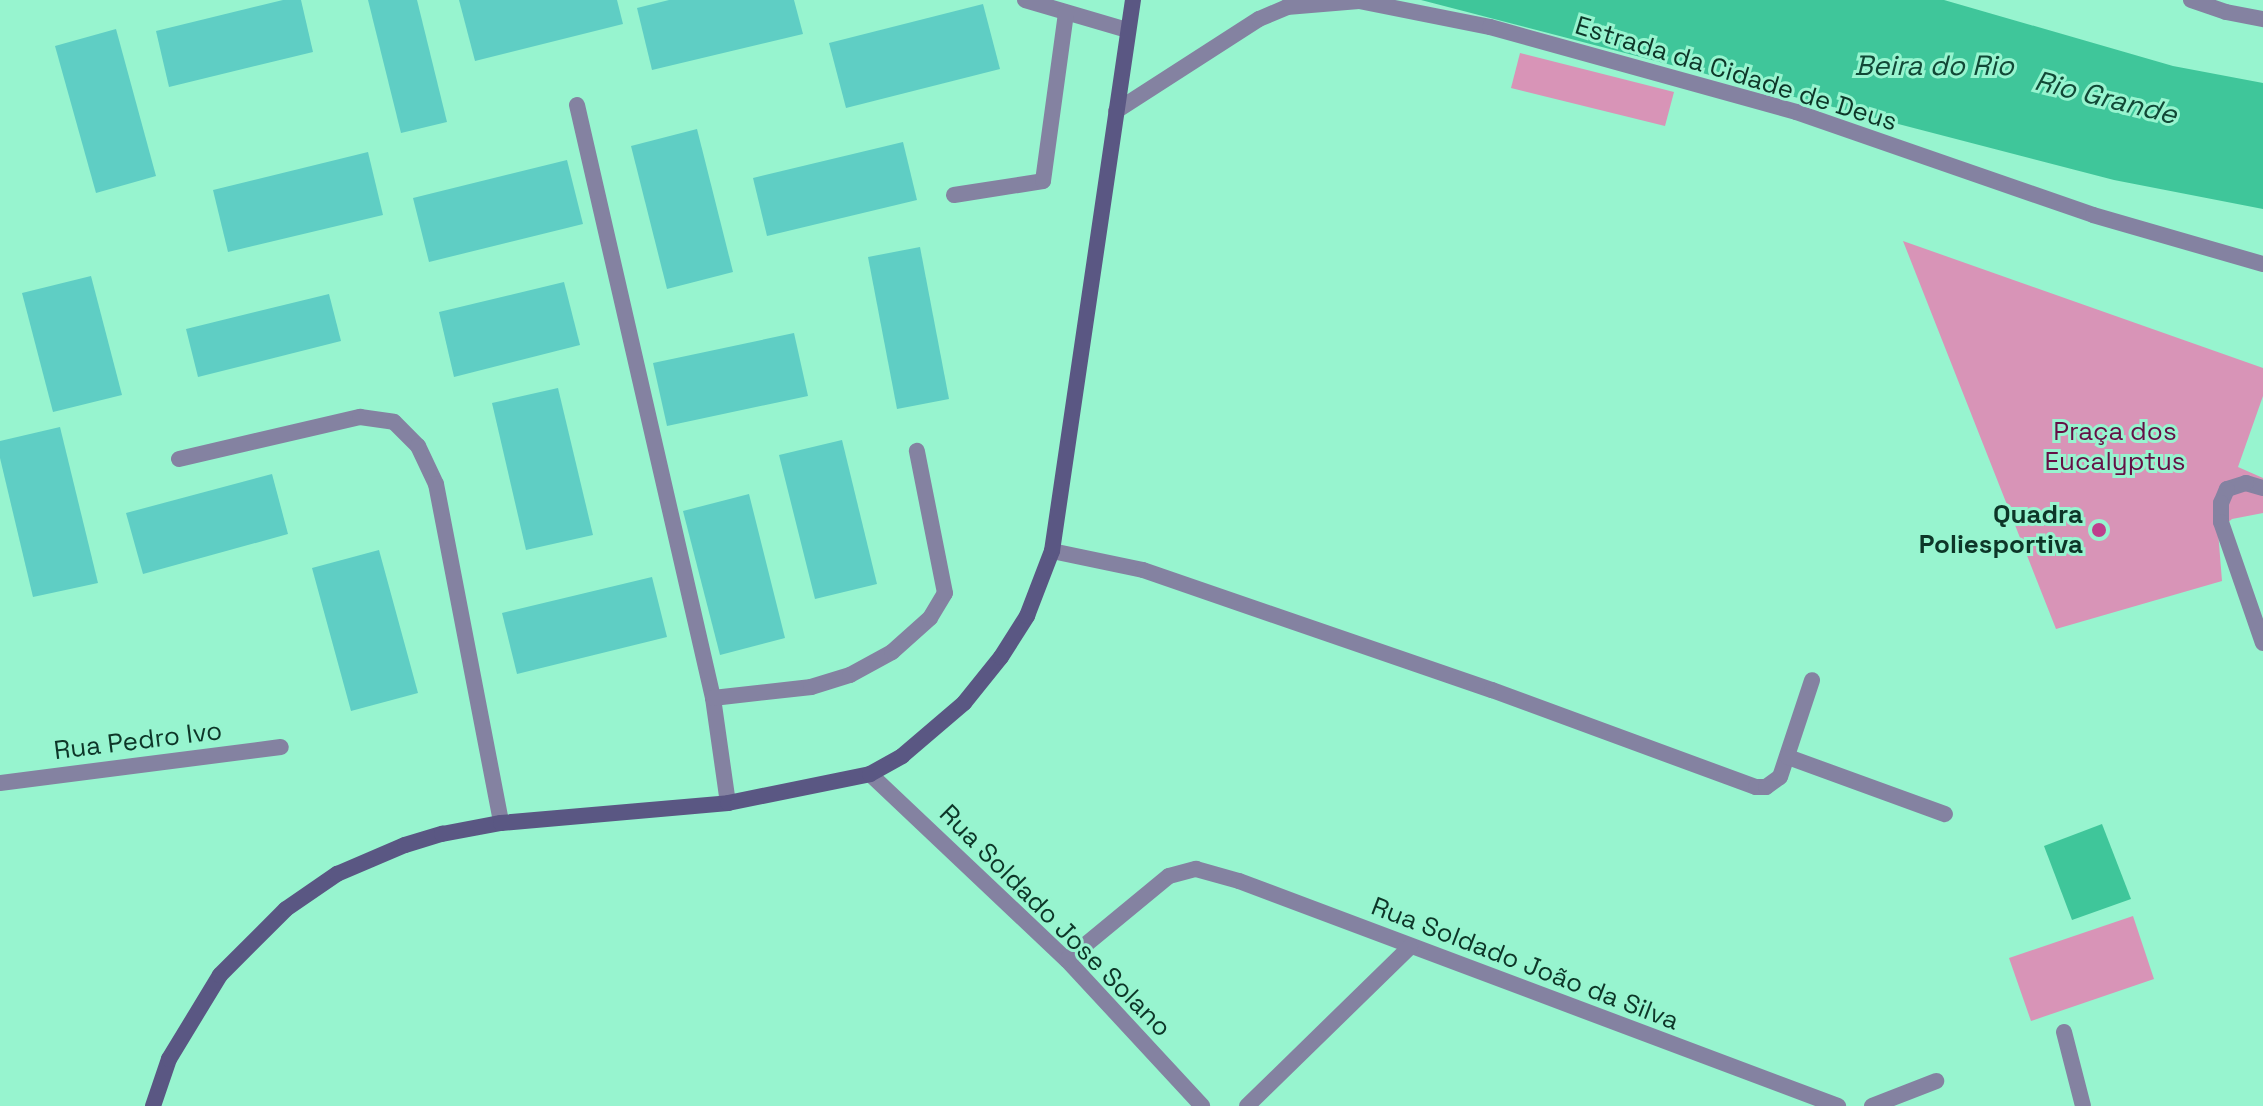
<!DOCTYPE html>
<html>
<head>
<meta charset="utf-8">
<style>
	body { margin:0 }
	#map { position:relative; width:2263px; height:1106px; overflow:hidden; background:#97f4cf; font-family:"Space Grotesk",sans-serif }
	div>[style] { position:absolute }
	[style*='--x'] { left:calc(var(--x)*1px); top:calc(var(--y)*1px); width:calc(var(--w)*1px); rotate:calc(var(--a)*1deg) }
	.green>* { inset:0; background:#d894b7 }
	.water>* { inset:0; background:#3fc69a }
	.building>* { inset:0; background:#5fcec4 }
	.service>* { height:16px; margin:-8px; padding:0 8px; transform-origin:8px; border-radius:8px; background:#8482a1 }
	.minor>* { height:16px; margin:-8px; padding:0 8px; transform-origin:8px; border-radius:8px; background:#8482a1 }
	.secondary>* { height:16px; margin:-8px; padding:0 8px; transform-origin:8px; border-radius:8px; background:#5a5783 }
	.dots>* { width:22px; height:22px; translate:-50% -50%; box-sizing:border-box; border:4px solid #97f4cf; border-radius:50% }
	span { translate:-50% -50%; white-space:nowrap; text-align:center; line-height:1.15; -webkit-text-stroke:6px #97f4cf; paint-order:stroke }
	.street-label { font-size:26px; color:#0d3628 }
	.park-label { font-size:26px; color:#651046 }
	.poi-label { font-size:26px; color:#0d3628; font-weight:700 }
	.right { translate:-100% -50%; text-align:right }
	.water-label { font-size:28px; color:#114836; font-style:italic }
</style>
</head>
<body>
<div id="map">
	<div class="green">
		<div style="clip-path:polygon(1520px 53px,1674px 92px,1665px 126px,1511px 88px)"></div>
		<div style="clip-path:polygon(1903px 241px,2263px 368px,2263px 396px,2238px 467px,2263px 478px,2263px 513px,2232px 519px,2218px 531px,2222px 581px,2056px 629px)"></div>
		<div style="clip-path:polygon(2133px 916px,2154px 979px,2031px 1021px,2009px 958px)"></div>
	</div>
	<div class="water">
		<div style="clip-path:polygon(1421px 0,1944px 0,2173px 66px,2263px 83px,2263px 209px,2114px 180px)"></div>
		<div style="clip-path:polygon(2102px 824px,2131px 899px,2072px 920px,2044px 846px)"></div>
	</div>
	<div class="building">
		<div style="clip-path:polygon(283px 0,301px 0,313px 52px,169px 87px,156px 31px)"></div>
		<div style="clip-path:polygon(368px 0,417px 0,447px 122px,401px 133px)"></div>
		<div style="clip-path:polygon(459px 0,617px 0,623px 24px,475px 61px)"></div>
		<div style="clip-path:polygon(669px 0,794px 0,803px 34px,652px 70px,637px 8px)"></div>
		<div style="clip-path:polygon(983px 4px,1000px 69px,846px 108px,829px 43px)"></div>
		<div style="clip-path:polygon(116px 29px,156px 176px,96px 193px,55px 46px)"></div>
		<div style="clip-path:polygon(697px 129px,733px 272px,667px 289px,631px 146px)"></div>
		<div style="clip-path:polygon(903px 142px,917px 200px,767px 236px,753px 178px)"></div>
		<div style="clip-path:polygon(368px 152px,383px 215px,228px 252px,213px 190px)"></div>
		<div style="clip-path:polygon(567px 160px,583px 224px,429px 262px,413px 198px)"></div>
		<div style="clip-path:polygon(920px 247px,949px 399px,897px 409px,868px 257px)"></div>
		<div style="clip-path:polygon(91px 276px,122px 395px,53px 412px,22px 293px)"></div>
		<div style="clip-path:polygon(564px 282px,580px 345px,454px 377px,439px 312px)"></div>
		<div style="clip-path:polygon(329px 294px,341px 341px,198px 377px,186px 329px)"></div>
		<div style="clip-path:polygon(794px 333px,808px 396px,667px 426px,653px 363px)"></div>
		<div style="clip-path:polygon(558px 388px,593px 535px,526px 550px,492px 403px)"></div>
		<div style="clip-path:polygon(60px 427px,98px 583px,33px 597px,0 458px,0 441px)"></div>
		<div style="clip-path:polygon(842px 440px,877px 584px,815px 599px,779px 455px)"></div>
		<div style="clip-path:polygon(272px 474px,288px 534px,143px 574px,126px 513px)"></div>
		<div style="clip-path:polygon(749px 494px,785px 638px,720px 655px,683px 511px)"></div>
		<div style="clip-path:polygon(379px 550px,418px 693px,351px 711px,312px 568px)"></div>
		<div style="clip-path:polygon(652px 577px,667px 637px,517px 674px,502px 613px)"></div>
	</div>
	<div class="service">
		<div style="--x:1025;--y:0;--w:106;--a:16.4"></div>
		<div style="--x:577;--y:105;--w:608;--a:77.08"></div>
		<div style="--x:713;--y:698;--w:106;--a:81.9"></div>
		<div style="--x:954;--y:195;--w:90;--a:-8.9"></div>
		<div style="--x:1043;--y:181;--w:170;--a:-82.2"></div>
		<div style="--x:179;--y:459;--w:186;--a:-13.1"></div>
		<div style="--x:360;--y:417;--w:34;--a:8"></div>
		<div style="--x:394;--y:422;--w:34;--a:45"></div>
		<div style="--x:418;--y:446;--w:42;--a:64.7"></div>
		<div style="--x:436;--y:484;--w:345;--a:79.1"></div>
		<div style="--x:1052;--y:551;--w:93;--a:11.8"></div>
		<div style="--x:1143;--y:570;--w:369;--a:19"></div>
		<div style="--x:1492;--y:690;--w:281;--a:20.2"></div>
		<div style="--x:1756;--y:787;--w:10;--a:0"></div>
		<div style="--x:1766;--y:787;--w:17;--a:-36"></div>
		<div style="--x:1780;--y:777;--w:102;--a:-71.7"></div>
		<div style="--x:713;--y:698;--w:99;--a:-6.4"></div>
		<div style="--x:811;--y:687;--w:41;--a:-17.1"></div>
		<div style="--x:850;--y:675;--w:48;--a:-28.7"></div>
		<div style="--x:892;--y:652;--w:51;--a:-41.8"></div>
		<div style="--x:930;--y:618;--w:29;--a:-59"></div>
		<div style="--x:945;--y:593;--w:145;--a:-101.2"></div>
		<div style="--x:1788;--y:757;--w:167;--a:20"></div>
	</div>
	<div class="minor">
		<div style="--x:2191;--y:0;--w:37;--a:19"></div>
		<div style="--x:2226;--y:12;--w:38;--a:11"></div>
		<div style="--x:1116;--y:111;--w:170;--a:-32.8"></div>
		<div style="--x:1259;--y:19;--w:30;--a:-23"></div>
		<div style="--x:1287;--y:7;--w:72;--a:-4.8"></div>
		<div style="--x:1359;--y:1;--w:134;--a:11.2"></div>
		<div style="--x:1490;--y:27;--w:318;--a:15.5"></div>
		<div style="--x:1796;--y:112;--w:314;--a:19.1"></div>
		<div style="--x:2093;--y:215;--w:177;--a:16.1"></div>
		<div style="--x:2263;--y:488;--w:18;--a:-164"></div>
		<div style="--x:2246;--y:483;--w:20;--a:162"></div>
		<div style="--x:2227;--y:489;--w:15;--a:113"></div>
		<div style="--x:2221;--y:503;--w:19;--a:90"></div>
		<div style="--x:2221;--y:522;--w:128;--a:70.9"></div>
		<div style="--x:870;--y:774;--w:271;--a:43.4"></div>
		<div style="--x:1067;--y:960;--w:199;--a:47.2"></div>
		<div style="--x:0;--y:783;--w:283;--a:-7.3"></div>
		<div style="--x:1067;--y:960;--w:132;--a:-39.5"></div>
		<div style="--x:1169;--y:876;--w:28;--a:-15"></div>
		<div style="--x:1196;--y:869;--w:45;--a:15.6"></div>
		<div style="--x:1239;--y:881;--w:640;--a:20.59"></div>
		<div style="--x:2064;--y:1032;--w:76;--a:75.6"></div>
		<div style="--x:1247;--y:1106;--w:228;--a:-44.3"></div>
		<div style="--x:1872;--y:1106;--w:69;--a:-21.3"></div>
	</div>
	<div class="secondary">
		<div style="--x:153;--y:1106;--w:50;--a:-71.2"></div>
		<div style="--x:169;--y:1059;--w:98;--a:-58.7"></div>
		<div style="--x:220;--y:975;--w:93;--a:-45"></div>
		<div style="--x:286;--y:909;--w:62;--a:-34.5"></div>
		<div style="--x:337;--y:874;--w:74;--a:-23.1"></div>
		<div style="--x:405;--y:845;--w:39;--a:-17"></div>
		<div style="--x:442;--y:834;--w:60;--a:-10.6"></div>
		<div style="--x:501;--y:823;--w:228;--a:-5"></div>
		<div style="--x:728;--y:803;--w:145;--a:-11.5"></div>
		<div style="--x:870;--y:774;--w:37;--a:-29"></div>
		<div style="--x:902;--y:756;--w:82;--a:-40.5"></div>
		<div style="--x:964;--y:703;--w:59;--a:-51.2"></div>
		<div style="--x:1001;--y:657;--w:49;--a:-57.6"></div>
		<div style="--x:1027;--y:616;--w:70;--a:-69"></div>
		<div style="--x:1052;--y:551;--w:557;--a:-81.64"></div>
	</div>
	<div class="dots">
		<div style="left:2099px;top:530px;background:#be3f8c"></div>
	</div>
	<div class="street-label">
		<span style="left:1736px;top:74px;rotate:17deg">Estrada da Cidade de Deus</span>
		<span style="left:138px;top:741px;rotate:-7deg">Rua Pedro Ivo</span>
		<span style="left:1055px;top:921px;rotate:45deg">Rua Soldado Jose Solano</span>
		<span style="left:1525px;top:964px;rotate:21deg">Rua Soldado João da Silva</span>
	</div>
	<div class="park-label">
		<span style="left:2115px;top:447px">Praça dos<br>Eucalyptus</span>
	</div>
	<div class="poi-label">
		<span class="right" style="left:2083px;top:530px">Quadra<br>Poliesportiva</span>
	</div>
	<div class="water-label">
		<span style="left:1934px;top:65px">Beira do Rio</span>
		<span style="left:2106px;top:97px;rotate:14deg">Rio Grande</span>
	</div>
</div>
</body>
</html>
